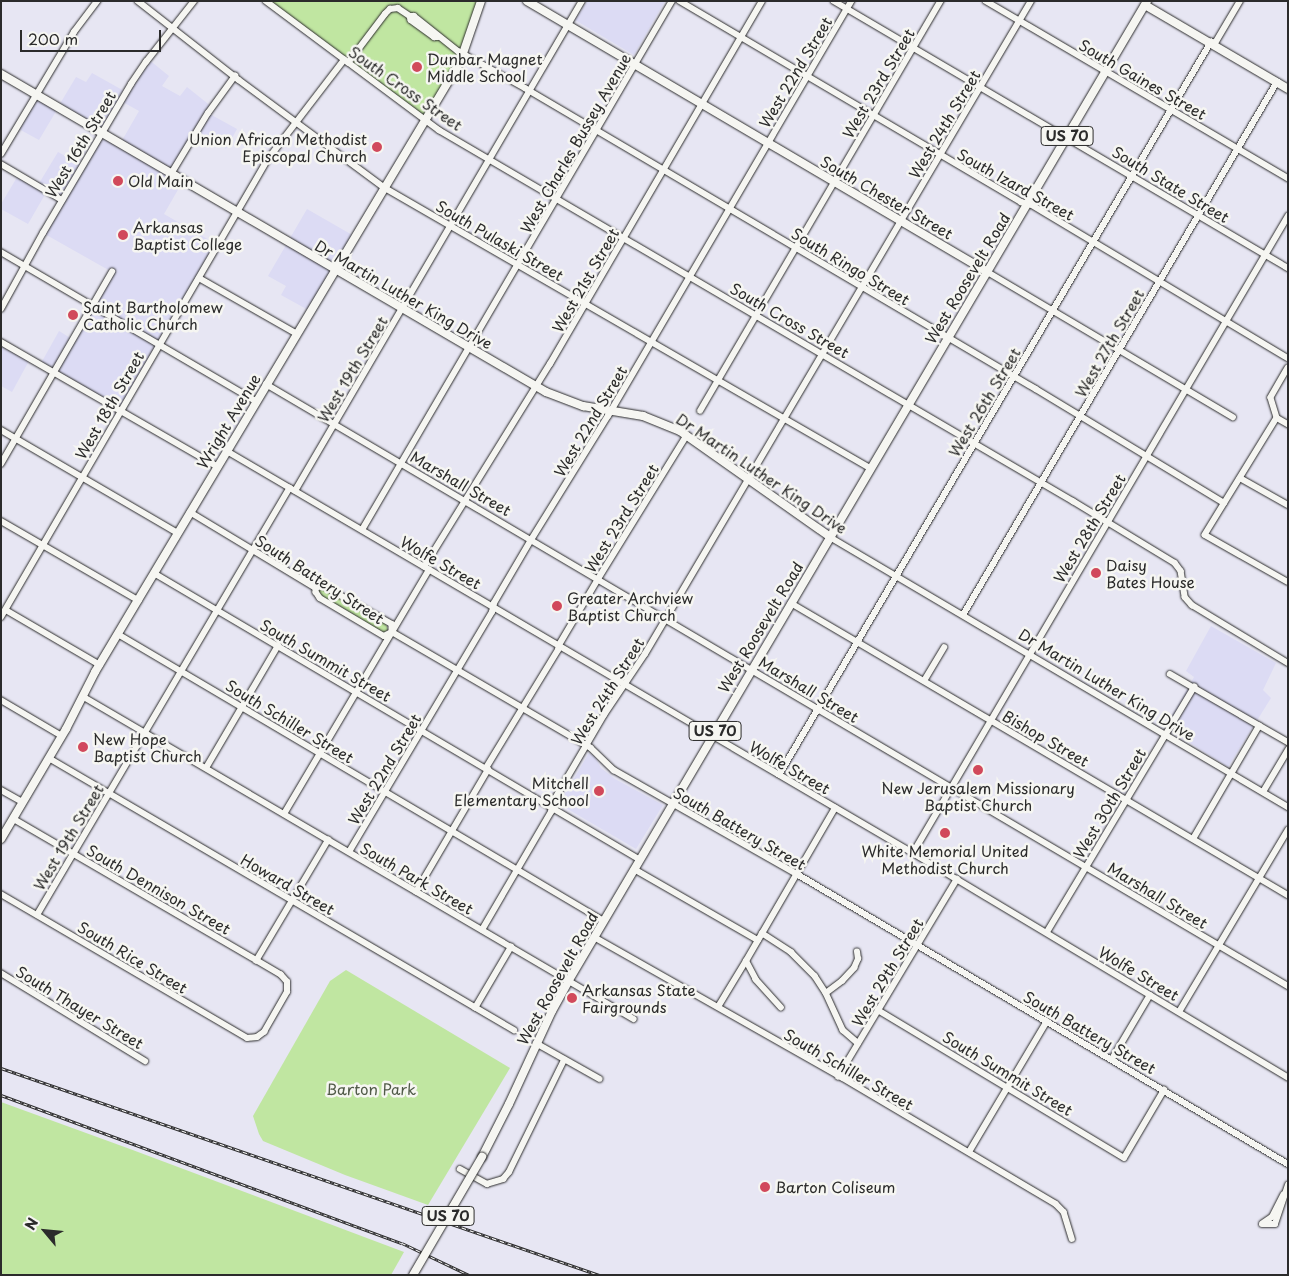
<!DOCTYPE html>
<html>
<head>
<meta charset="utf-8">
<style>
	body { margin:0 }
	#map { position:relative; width:1289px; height:1276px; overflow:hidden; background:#e7e6f3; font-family:"Playpen Sans",sans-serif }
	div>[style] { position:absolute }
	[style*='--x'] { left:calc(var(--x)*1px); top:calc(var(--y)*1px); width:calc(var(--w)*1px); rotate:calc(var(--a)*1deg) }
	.built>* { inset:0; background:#dcdbf4 }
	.green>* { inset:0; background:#c0e6a1 }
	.roads { filter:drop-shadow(0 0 1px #2b2b2b) drop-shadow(0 0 1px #2b2b2b) }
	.minor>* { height:5.5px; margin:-2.75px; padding:0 2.75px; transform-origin:2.75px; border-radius:2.75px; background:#f6f6f2 }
	.major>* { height:8px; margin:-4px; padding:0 4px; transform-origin:4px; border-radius:4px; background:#f6f6f2 }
	.rail>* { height:3px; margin-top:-1.5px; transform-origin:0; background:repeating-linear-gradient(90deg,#f6f6f2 0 4px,#2b2b2b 0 8px); box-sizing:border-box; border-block:1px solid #2b2b2b }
	.bridges { filter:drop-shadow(0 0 1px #2b2b2b) drop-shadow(0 0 1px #2b2b2b) }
	.major-bridge>* { height:8px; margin:-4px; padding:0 4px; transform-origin:4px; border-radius:4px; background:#f6f6f2 }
	.dots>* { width:14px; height:14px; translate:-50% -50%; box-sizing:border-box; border:2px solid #f6f6f2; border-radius:50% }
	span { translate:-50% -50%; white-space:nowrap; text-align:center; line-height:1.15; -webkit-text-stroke:5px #f6f6f2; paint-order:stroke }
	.shield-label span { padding:1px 4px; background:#f6f6f2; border:1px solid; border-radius:4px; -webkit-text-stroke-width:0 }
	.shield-label { font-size:14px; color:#2b2b2b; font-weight:700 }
	.poi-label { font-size:15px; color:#2b2b2b }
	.left { translate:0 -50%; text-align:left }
	.right { translate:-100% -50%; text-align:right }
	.street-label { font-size:15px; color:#2b2b2b }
	.park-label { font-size:15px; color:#505a48 }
	.frame { position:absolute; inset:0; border:2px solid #2b2b2b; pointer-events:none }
	.north { position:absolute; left:20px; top:1206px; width:50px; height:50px; -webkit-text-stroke:4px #f6f6f2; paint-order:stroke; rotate:298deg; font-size:14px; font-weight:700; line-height:20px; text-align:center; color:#2b2b2b }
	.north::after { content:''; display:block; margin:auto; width:18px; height:22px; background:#2b2b2b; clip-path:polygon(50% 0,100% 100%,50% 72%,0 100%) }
	.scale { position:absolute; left:20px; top:30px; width:141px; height:22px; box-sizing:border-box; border:2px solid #2b2b2b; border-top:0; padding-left:6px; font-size:15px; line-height:18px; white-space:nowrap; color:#2b2b2b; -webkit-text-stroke:4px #f6f6f2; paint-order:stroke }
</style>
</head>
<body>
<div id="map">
	<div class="built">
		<div style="clip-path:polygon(587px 1px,665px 1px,634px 55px,575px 20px)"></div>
		<div style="clip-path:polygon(evenodd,148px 59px,169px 76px,162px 86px,180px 96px,187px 87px,212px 107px,208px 113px,237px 129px,226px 149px,196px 132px,171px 173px,183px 181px,164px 214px,218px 245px,120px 412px,40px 365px,59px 331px,72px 339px,112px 272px,43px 233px,62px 200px,47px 191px,28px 224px,1px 209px,1px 204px,19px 174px,38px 185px,58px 152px,82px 165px,101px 133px,58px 108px,39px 140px,17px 128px,37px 95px,58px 107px,76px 77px,86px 82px,92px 73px,126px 92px,148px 59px,121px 101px,139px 111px,120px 144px,101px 133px,121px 101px)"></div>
		<div style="clip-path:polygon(307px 209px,354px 236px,310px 311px,281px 295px,286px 286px,268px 276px)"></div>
		<div style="clip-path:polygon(1px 342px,30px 359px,12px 392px,1px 386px)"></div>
		<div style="clip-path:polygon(1211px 626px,1276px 663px,1263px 690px,1271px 698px,1228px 767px,1165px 727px,1194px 677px,1186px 671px)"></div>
		<div style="clip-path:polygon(589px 753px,595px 757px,601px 768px,615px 779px,663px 805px,636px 849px,559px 804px)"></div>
	</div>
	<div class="green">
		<div style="clip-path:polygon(266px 1px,480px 1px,463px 55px,425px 121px)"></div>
		<div style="clip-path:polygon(320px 588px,386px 624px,388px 630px,383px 633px,320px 595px,318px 592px)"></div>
		<div style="clip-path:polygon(346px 970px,510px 1068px,428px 1205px,345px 1175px,263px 1141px,259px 1134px,253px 1116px,330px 981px)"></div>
		<div style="clip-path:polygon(1px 1102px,130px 1149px,404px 1252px,391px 1275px,1px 1275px)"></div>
	</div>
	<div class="roads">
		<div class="minor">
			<div style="--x:138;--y:1;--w:128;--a:38"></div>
			<div style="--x:239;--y:80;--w:182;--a:36.5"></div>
			<div style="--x:385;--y:188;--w:560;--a:30"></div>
			<div style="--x:266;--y:1;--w:216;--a:36.7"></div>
			<div style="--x:439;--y:130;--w:735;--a:30.34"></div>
			<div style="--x:1073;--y:501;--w:119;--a:31.3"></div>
			<div style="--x:1175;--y:563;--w:10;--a:53"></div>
			<div style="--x:1181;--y:571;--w:26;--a:81"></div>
			<div style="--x:1185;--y:597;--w:11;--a:49"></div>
			<div style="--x:1192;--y:605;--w:112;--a:31.1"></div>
			<div style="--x:680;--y:1;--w:396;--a:30.5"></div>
			<div style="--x:1021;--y:202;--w:11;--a:15"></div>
			<div style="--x:1032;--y:205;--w:298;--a:30.9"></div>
			<div style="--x:834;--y:1;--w:527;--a:30.46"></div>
			<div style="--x:986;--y:1;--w:350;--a:30.4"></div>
			<div style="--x:410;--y:16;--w:4;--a:76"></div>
			<div style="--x:411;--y:20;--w:29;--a:36"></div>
			<div style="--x:434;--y:37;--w:4;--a:0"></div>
			<div style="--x:1214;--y:45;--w:51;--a:-59.4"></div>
			<div style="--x:348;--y:63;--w:61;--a:-52.9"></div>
			<div style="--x:385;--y:14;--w:7;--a:-45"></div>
			<div style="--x:390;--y:9;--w:8;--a:-7"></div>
			<div style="--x:398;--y:8;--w:14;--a:34"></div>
			<div style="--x:410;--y:16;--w:4;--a:0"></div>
			<div style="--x:414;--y:16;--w:56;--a:38.5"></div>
			<div style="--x:458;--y:51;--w:77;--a:28.9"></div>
			<div style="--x:525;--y:88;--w:593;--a:30.5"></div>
			<div style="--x:1036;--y:389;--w:220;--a:31.2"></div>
			<div style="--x:1;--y:154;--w:142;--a:-59.1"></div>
			<div style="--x:74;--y:32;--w:39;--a:-53"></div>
			<div style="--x:1;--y:164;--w:71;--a:30.5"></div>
			<div style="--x:171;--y:174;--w:71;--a:-58.8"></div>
			<div style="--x:208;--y:113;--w:46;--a:-53.9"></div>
			<div style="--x:1;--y:252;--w:295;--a:30.3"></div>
			<div style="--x:986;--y:271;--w:287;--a:30.6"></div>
			<div style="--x:199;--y:278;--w:112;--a:29.6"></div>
			<div style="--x:1;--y:309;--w:87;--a:-61.1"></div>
			<div style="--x:43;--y:233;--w:173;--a:-59.4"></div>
			<div style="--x:131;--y:84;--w:27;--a:-56"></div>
			<div style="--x:146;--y:62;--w:78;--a:-51.8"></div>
			<div style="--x:1;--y:342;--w:249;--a:29.9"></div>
			<div style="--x:1288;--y:368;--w:34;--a:120"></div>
			<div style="--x:1271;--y:398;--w:21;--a:73"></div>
			<div style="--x:1277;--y:418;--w:137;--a:121.6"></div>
			<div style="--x:1205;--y:535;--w:95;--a:29.5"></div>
			<div style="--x:266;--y:384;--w:1186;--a:30.5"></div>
			<div style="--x:700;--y:411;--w:476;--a:-59.6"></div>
			<div style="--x:1277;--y:418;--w:13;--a:29"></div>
			<div style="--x:1;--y:430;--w:205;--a:30.2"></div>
			<div style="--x:227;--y:451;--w:795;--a:30.37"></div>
			<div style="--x:913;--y:853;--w:437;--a:30.9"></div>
			<div style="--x:1;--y:464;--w:222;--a:-60"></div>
			<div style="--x:1240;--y:478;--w:55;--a:29.4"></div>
			<div style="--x:295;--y:491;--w:568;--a:-59.64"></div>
			<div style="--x:190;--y:512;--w:147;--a:31.1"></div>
			<div style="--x:316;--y:588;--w:4;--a:90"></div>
			<div style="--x:316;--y:592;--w:7;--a:56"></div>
			<div style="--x:320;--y:598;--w:74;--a:30.7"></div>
			<div style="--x:384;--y:636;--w:9;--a:-27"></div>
			<div style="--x:1;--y:521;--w:158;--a:30"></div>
			<div style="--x:362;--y:530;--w:613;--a:-59.63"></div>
			<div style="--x:830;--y:537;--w:532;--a:30.52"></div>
			<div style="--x:424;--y:567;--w:239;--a:-58.2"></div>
			<div style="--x:550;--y:364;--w:420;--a:-59.7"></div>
			<div style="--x:154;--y:573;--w:563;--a:30.53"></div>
			<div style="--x:316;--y:588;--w:7;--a:-27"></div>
			<div style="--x:322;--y:585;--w:80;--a:29.1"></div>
			<div style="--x:392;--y:624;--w:8;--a:90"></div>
			<div style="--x:791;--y:603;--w:576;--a:30.44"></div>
			<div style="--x:6;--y:610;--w:109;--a:30.3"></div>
			<div style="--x:963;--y:615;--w:619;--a:-59.5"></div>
			<div style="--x:1;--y:617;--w:530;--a:-59.76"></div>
			<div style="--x:268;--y:159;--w:125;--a:-52.5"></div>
			<div style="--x:392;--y:632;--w:230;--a:30.2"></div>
			<div style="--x:591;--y:748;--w:32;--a:44"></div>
			<div style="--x:614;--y:770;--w:210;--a:29.6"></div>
			<div style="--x:797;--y:874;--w:570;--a:30.57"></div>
			<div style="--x:118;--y:634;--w:564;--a:30.56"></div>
			<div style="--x:1170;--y:674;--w:136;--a:30"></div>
			<div style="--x:924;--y:681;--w:39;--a:-59"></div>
			<div style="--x:84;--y:697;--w:637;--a:30.35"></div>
			<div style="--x:1;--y:700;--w:71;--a:30.5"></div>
			<div style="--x:49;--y:758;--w:539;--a:30.33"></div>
			<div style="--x:206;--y:768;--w:142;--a:-59.5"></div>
			<div style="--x:486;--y:768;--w:138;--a:-58.6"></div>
			<div style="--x:558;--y:650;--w:5;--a:-79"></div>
			<div style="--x:559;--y:645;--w:77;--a:-59.4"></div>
			<div style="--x:598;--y:579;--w:169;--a:-58.3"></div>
			<div style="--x:779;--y:775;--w:851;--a:-59.49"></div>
			<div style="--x:1;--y:790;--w:25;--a:29"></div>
			<div style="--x:1263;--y:792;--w:49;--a:-59.2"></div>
			<div style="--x:284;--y:814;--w:284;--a:-59.3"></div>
			<div style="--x:1193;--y:839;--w:131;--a:-59.7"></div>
			<div style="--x:349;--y:852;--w:279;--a:-59.2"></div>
			<div style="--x:492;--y:612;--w:9;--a:-77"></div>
			<div style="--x:494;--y:603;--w:73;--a:-59.6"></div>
			<div style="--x:531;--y:540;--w:146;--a:-58.2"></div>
			<div style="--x:608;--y:416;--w:481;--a:-59.6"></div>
			<div style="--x:913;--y:853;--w:739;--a:-59.51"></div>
			<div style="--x:634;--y:869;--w:143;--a:29.8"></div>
			<div style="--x:416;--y:892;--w:142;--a:-59.5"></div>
			<div style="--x:1;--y:894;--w:285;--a:30.3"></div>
			<div style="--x:247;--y:1038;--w:10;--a:-6"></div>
			<div style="--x:257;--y:1037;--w:9;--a:-36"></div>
			<div style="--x:264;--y:1032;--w:46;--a:-60.1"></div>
			<div style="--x:287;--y:992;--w:10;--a:-90"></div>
			<div style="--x:287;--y:982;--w:9;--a:-131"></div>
			<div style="--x:281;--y:975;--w:310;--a:-149.8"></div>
			<div style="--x:37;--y:915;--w:496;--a:-59.4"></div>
			<div style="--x:482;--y:930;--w:137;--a:-59.7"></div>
			<div style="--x:551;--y:812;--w:10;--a:-79"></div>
			<div style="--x:553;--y:802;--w:101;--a:-59.6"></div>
			<div style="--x:604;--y:715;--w:73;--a:-56.1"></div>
			<div style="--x:645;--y:654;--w:759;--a:-59.41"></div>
			<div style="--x:1047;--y:932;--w:286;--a:-59"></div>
			<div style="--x:762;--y:933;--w:35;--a:33"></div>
			<div style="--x:791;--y:952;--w:34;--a:45"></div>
			<div style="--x:815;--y:976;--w:20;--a:57"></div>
			<div style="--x:826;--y:993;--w:41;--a:65.3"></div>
			<div style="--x:843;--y:1030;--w:20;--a:41"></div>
			<div style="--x:594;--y:937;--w:286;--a:29.5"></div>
			<div style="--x:843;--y:1078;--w:247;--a:30.6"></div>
			<div style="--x:1056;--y:1204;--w:11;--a:45"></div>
			<div style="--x:1064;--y:1212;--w:28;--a:73"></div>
			<div style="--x:256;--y:961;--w:141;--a:-59.2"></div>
			<div style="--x:1;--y:973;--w:169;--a:31.4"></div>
			<div style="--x:826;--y:993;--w:20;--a:-37"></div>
			<div style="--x:842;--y:981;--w:18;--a:-47"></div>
			<div style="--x:854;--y:968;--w:10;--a:-66"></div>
			<div style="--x:858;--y:959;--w:7;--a:-98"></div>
			<div style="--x:718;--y:1007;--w:54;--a:-58.7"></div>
			<div style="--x:475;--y:1008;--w:71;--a:-59.5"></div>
			<div style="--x:781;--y:1008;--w:38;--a:-132"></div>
			<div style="--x:756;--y:980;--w:21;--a:-118"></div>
			<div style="--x:746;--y:961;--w:177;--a:-59.8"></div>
			<div style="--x:878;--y:1010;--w:287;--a:31"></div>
			<div style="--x:1124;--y:1158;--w:79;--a:-59.5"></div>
			<div style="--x:1179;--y:1012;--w:212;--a:-59.1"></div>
			<div style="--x:536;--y:1043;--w:73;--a:29.4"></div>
			<div style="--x:1112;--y:1059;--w:74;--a:-59.3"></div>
			<div style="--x:838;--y:1077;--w:231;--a:-59"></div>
			<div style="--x:969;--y:1152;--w:152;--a:-59.2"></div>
			<div style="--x:460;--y:1169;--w:31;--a:29"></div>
			<div style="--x:487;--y:1184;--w:17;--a:-17"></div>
			<div style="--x:503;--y:1179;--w:9;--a:-49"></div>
			<div style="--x:509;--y:1172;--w:125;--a:-63.8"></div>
			<div style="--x:1263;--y:1223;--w:11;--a:-34"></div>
			<div style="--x:1272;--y:1217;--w:25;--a:-63"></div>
			<div style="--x:1262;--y:1224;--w:13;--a:0"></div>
			<div style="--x:1275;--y:1224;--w:41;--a:-71.6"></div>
		</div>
		<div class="major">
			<div style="--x:527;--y:1;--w:533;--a:30.47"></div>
			<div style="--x:1145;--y:5;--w:166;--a:30.4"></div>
			<div style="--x:1;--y:74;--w:631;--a:30.26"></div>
			<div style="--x:546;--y:392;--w:40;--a:21"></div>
			<div style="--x:583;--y:406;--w:61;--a:9.5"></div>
			<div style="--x:643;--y:416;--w:40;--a:22"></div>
			<div style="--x:680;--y:431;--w:184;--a:35.2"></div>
			<div style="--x:1;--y:839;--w:128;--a:-59.4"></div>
			<div style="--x:66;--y:729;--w:64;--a:-63"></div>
			<div style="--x:95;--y:672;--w:84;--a:-59.2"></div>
			<div style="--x:138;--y:600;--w:627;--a:-59.1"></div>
			<div style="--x:460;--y:62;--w:65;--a:-71"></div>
			<div style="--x:482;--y:1157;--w:59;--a:-63"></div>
			<div style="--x:509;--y:1104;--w:102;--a:-65.2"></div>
			<div style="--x:552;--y:1011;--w:35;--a:-61"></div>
			<div style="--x:569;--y:980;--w:1137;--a:-59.44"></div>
		</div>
	</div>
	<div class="rail">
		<div style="--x:1;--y:1068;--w:633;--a:19.09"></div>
		<div style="--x:1;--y:1095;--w:427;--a:20.3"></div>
		<div style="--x:402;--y:1243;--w:74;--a:25.5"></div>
	</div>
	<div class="bridges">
		<div class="major-bridge">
			<div style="--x:413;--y:1275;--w:137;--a:-59.7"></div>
		</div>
	</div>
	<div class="dots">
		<div style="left:417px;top:67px;background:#d1495b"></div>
		<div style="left:377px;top:147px;background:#d1495b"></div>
		<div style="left:118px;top:181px;background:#d1495b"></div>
		<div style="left:123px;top:235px;background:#d1495b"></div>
		<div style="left:73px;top:315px;background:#d1495b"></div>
		<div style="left:1096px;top:573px;background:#d1495b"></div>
		<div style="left:557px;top:606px;background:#d1495b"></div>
		<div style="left:83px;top:747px;background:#d1495b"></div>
		<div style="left:978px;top:770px;background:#d1495b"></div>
		<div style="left:599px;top:791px;background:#d1495b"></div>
		<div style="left:945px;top:833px;background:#d1495b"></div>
		<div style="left:572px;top:998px;background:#d1495b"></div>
		<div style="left:765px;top:1187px;background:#d1495b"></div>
	</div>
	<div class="shield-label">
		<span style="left:1067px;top:136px">US 70</span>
		<span style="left:715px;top:731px">US 70</span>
		<span style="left:448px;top:1216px">US 70</span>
	</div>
	<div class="poi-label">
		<span class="left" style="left:427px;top:67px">Dunbar Magnet<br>Middle School</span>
		<span class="right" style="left:367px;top:147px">Union African Methodist<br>Episcopal Church</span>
		<span class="left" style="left:128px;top:181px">Old Main</span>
		<span class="left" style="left:133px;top:235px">Arkansas<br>Baptist College</span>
		<span class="left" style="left:83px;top:315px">Saint Bartholomew<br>Catholic Church</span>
		<span class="left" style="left:1106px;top:573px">Daisy<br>Bates House</span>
		<span class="left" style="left:567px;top:606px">Greater Archview<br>Baptist Church</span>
		<span class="left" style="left:93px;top:747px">New Hope<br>Baptist Church</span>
		<span class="right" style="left:589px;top:791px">Mitchell<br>Elementary School</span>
		<span style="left:978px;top:796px">New Jerusalem Missionary<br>Baptist Church</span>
		<span style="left:945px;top:859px">White Memorial United<br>Methodist Church</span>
		<span class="left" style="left:582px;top:998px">Arkansas State<br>Fairgrounds</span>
		<span class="left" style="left:775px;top:1187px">Barton Coliseum</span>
	</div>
	<div class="street-label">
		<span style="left:795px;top:72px;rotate:-59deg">West 22nd Street</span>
		<span style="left:1143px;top:79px;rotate:30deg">South Gaines Street</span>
		<span style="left:878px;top:83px;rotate:-59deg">West 23rd Street</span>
		<span style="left:406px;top:88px;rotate:35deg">South Cross Street</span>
		<span style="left:944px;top:124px;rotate:-59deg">West 24th Street</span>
		<span style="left:575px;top:143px;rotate:-60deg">West Charles Bussey Avenue</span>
		<span style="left:80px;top:144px;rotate:-59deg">West 16th Street</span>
		<span style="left:1016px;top:184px;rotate:29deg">South Izard Street</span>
		<span style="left:1171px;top:184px;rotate:31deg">South State Street</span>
		<span style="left:887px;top:197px;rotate:30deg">South Chester Street</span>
		<span style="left:500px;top:240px;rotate:30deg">South Pulaski Street</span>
		<span style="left:851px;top:266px;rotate:31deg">South Ringo Street</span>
		<span style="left:967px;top:278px;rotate:-59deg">West Roosevelt Road</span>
		<span style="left:585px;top:280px;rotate:-60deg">West 21st Street</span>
		<span style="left:404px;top:294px;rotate:30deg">Dr Martin Luther King Drive</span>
		<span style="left:790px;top:320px;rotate:30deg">South Cross Street</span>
		<span style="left:1109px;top:343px;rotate:-60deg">West 27th Street</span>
		<span style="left:352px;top:369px;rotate:-59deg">West 19th Street</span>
		<span style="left:984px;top:402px;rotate:-59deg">West 26th Street</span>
		<span style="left:109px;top:405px;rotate:-60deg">West 18th Street</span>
		<span style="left:228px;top:421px;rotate:-59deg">Wright Avenue</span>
		<span style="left:590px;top:421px;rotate:-59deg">West 22nd Street</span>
		<span style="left:762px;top:473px;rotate:34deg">Dr Martin Luther King Drive</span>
		<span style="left:461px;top:483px;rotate:30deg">Marshall Street</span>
		<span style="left:621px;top:518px;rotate:-58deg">West 23rd Street</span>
		<span style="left:1089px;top:528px;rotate:-59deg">West 28th Street</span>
		<span style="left:441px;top:562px;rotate:30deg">Wolfe Street</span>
		<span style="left:320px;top:579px;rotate:33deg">South Battery Street</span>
		<span style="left:760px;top:627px;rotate:-59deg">West Roosevelt Road</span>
		<span style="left:326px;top:660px;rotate:30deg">South Summit Street</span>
		<span style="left:1107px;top:684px;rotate:31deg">Dr Martin Luther King Drive</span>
		<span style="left:809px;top:689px;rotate:31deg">Marshall Street</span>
		<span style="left:607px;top:691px;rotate:-58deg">West 24th Street</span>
		<span style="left:290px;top:721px;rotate:31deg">South Schiller Street</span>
		<span style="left:1046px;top:738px;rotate:30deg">Bishop Street</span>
		<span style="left:790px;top:767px;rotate:30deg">Wolfe Street</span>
		<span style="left:384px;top:769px;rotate:-59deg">West 22nd Street</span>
		<span style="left:1109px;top:803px;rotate:-59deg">West 30th Street</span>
		<span style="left:740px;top:828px;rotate:30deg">South Battery Street</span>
		<span style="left:68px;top:837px;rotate:-59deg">West 19th Street</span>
		<span style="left:417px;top:878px;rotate:30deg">South Park Street</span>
		<span style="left:288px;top:884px;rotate:30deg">Howard Street</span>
		<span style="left:159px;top:889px;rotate:30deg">South Dennison Street</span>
		<span style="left:1158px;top:895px;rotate:31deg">Marshall Street</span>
		<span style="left:133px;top:957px;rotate:31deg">South Rice Street</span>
		<span style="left:887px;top:972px;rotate:-59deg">West 29th Street</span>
		<span style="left:1139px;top:973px;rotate:31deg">Wolfe Street</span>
		<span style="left:557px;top:978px;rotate:-61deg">West Roosevelt Road</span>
		<span style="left:80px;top:1007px;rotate:31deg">South Thayer Street</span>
		<span style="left:1090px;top:1032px;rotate:30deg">South Battery Street</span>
		<span style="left:849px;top:1069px;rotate:30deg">South Schiller Street</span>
		<span style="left:1008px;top:1073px;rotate:31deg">South Summit Street</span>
	</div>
	<div class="park-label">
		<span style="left:371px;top:1089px">Barton Park</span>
	</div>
	<div class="frame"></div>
	<div class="north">N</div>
	<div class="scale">200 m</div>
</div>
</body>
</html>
